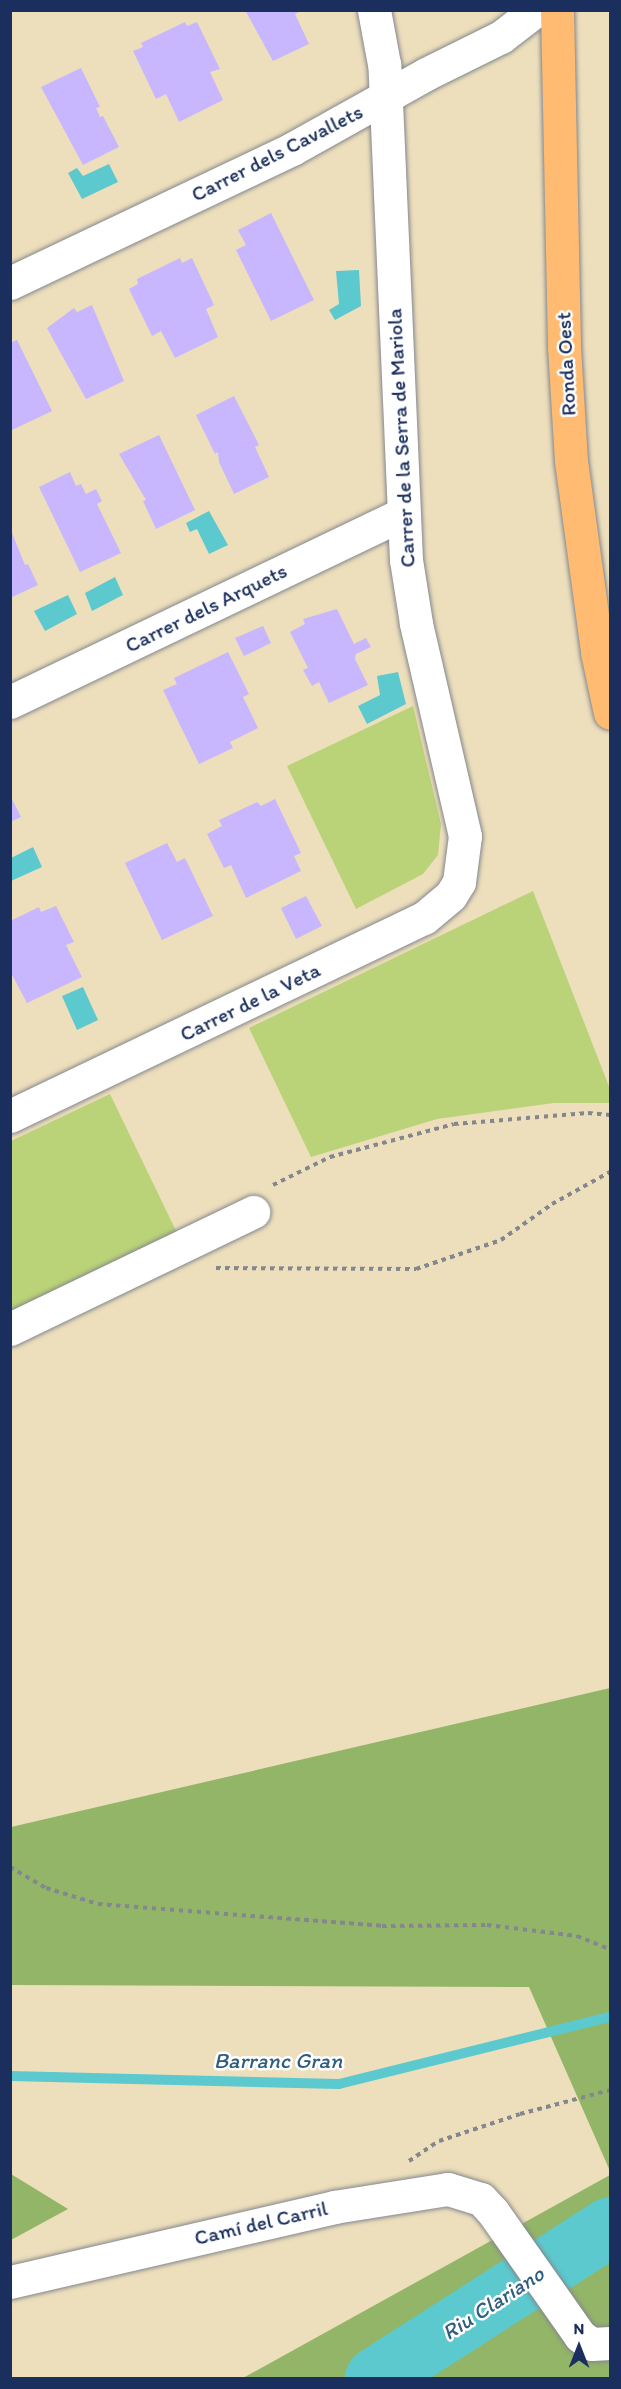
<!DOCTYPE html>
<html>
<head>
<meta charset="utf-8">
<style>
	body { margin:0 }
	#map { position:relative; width:621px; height:2389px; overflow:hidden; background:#eddfbc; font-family:Itim,sans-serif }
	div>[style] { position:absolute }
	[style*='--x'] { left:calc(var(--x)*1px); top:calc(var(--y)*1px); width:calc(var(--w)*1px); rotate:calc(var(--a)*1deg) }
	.green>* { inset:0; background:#bad378 }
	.forest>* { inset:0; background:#93b568 }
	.water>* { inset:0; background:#5cc9cf }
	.stream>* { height:10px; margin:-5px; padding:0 5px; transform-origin:5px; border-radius:5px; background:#5cc9cf }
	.river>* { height:60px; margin:-30px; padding:0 30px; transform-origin:30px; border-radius:30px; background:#5cc9cf }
	.building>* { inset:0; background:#c8b6ff }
	.path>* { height:4px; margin-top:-2px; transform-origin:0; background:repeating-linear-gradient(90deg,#84878d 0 4.5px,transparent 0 9px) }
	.roads { filter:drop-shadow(0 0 2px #84878d) drop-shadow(0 0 2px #84878d) }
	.minor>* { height:33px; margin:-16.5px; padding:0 16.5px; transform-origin:16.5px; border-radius:16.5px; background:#fff }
	.major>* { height:33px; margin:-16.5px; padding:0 16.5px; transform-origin:16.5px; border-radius:16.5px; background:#febb71 }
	span { translate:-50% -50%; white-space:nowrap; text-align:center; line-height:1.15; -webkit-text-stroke:5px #fff; paint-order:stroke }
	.street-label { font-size:21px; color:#1b2f5e }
	.water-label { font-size:22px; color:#2e5d80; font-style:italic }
	.frame { position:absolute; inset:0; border:12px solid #1b2f5e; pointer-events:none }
	.north { position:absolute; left:549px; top:2317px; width:60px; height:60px; -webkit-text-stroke:4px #fff; paint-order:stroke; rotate:0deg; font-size:16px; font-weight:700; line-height:24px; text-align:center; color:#1b2f5e }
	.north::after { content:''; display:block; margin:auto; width:21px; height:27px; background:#1b2f5e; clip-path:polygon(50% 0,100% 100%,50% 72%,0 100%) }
</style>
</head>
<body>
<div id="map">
	<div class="green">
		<div style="clip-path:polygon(413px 706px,441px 824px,438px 855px,423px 874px,356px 909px,287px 766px)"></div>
		<div style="clip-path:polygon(533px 891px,610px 1089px,610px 1103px,554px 1103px,437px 1119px,311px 1157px,249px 1028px)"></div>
		<div style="clip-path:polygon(110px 1094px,179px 1237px,11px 1317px,11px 1141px)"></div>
	</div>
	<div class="forest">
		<div style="clip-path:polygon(610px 1688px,610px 2171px,529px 1987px,11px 1985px,11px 1827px)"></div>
		<div style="clip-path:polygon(10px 2174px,11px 2174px,68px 2209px,11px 2240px)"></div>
		<div style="clip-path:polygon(610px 2175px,610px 2378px,243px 2378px)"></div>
	</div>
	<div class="water">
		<div style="clip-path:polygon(109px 164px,118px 182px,82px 199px,68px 173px,77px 168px,83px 176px)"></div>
		<div style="clip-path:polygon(359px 270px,361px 306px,335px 320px,329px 310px,339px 304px,336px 271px)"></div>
		<div style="clip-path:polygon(209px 511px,228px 545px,209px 554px,197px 529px,190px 532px,186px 523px)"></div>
		<div style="clip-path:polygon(115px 577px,123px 595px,92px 611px,85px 593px)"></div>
		<div style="clip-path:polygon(68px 595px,77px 614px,45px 631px,34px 611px)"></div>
		<div style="clip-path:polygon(398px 672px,406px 704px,367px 724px,358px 706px,380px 695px,377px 676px)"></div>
		<div style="clip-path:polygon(33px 847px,42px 867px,11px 881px,11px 858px)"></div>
		<div style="clip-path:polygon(83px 987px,98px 1020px,77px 1030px,62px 996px)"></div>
	</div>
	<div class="stream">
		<div style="--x:10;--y:2076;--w:329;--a:1.4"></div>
		<div style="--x:339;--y:2084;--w:279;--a:-13.9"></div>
	</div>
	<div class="river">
		<div style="--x:375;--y:2378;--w:279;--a:-32.7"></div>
	</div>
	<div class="building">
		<div style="clip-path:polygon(245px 10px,302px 10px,295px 14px,309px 44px,273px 61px)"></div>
		<div style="clip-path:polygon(185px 22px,187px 26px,197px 22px,220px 69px,210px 72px,223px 100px,179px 122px,166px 94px,156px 99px,133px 51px,143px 47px,141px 43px)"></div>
		<div style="clip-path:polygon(81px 68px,100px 107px,96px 108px,100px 117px,103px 116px,119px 147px,83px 165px,41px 87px)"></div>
		<div style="clip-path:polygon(271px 213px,314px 300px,271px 321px,236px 250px,246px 245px,238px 230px)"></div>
		<div style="clip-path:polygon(180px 258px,182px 263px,192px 258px,214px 305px,206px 309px,218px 337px,175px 358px,161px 331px,152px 336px,129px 289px,138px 284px,137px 279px)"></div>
		<div style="clip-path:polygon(92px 305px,124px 381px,86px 399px,47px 328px,74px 308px,77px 312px)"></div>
		<div style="clip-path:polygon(17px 340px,52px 411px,10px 431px,10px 343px)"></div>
		<div style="clip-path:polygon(234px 396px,259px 445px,255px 447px,269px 477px,234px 494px,219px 462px,218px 452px,215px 454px,196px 415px)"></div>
		<div style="clip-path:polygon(159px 435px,195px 510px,156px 529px,143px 501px,146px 500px,119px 454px)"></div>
		<div style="clip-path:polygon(70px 472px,76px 486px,81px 484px,86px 494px,96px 489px,102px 501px,97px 504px,121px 553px,80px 572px,39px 487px)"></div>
		<div style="clip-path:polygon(10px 528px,25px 565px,28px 564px,38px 585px,10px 598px)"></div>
		<div style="clip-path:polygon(337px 609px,354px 644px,366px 638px,371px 647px,356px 654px,355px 659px,368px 685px,329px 703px,319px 682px,312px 686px,303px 670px,308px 668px,290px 632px,305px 624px,303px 619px)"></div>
		<div style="clip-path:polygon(263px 626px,271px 643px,244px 656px,235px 638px)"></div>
		<div style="clip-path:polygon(228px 652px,249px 694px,243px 697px,258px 728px,230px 742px,233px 748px,199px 764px,163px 690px,177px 684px,174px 678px)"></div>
		<div style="clip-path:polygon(10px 795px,21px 817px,10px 822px)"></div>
		<div style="clip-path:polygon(275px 799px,301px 853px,294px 856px,301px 871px,246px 898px,231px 865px,224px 868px,207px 834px,222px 826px,219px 820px,257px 802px,261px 806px)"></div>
		<div style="clip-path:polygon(167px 843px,177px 862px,185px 858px,213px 916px,162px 940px,125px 863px)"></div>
		<div style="clip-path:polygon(306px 896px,322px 926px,296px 939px,281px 908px)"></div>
		<div style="clip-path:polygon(56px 906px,74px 942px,66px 945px,82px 977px,27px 1003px,10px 971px,10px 921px,39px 907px,41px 912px)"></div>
	</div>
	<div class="path">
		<div style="--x:273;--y:1185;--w:64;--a:-26.2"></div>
		<div style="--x:330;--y:1157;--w:128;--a:-14.9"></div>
		<div style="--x:454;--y:1124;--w:134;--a:-4.7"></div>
		<div style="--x:588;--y:1113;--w:22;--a:5"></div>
		<div style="--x:216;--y:1268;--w:200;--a:0.3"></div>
		<div style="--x:416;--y:1269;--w:90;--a:-18.8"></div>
		<div style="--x:501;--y:1240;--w:62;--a:-35.2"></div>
		<div style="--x:552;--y:1204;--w:66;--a:-28.9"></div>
		<div style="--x:10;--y:1867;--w:42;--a:30.3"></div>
		<div style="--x:46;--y:1888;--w:54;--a:17.1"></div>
		<div style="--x:98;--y:1904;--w:285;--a:4.4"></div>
		<div style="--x:382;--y:1926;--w:105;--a:-0.5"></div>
		<div style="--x:487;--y:1925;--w:91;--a:7"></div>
		<div style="--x:577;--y:1936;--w:35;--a:22"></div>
		<div style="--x:409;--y:2161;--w:36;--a:-34"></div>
		<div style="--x:439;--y:2141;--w:85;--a:-18.4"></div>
		<div style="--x:520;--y:2114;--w:93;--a:-14.9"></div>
	</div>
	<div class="roads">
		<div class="minor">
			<div style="--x:10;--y:283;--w:312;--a:-25.4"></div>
			<div style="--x:292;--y:149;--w:154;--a:-29.2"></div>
			<div style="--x:426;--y:74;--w:84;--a:-26.3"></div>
			<div style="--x:501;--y:37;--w:44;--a:-37.6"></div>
			<div style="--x:10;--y:702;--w:435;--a:-25.6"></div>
			<div style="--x:10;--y:1116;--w:459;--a:-25.6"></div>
			<div style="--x:424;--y:918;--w:35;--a:-40"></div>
			<div style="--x:451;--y:895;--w:15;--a:-58"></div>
			<div style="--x:459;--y:882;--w:46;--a:-82.6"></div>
			<div style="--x:465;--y:836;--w:219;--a:-103"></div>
			<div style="--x:416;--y:623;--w:64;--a:-99"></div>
			<div style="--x:406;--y:560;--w:496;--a:-92.5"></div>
			<div style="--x:384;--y:64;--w:55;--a:-100.5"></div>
			<div style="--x:10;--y:1329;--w:270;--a:-25.7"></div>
			<div style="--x:10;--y:2282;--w:333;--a:-13"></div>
			<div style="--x:334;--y:2207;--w:115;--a:-9"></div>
			<div style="--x:448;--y:2189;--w:34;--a:17"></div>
			<div style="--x:481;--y:2199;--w:18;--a:47"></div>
			<div style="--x:493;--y:2212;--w:151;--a:54.9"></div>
			<div style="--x:580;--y:2336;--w:14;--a:34"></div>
			<div style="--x:592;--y:2344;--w:18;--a:-3"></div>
		</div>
		<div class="major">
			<div style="--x:557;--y:10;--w:337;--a:88.8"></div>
			<div style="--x:564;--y:347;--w:114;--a:86.5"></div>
			<div style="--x:571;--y:461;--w:193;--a:82.2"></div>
			<div style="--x:597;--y:652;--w:62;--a:78"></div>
		</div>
	</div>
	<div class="street-label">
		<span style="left:277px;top:153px;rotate:-27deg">Carrer dels Cavallets</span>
		<span style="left:566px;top:364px;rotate:-93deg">Ronda Oest</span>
		<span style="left:401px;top:438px;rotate:-93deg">Carrer de la Serra de Mariola</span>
		<span style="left:206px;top:608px;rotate:-26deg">Carrer dels Arquets</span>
		<span style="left:250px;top:1002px;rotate:-26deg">Carrer de la Veta</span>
		<span style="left:261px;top:2223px;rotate:-13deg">Camí del Carril</span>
	</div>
	<div class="water-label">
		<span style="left:278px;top:2061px">Barranc Gran</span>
		<span style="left:493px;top:2303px;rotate:-33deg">Riu Clariano</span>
	</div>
	<div class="frame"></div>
	<div class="north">N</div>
</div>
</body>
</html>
